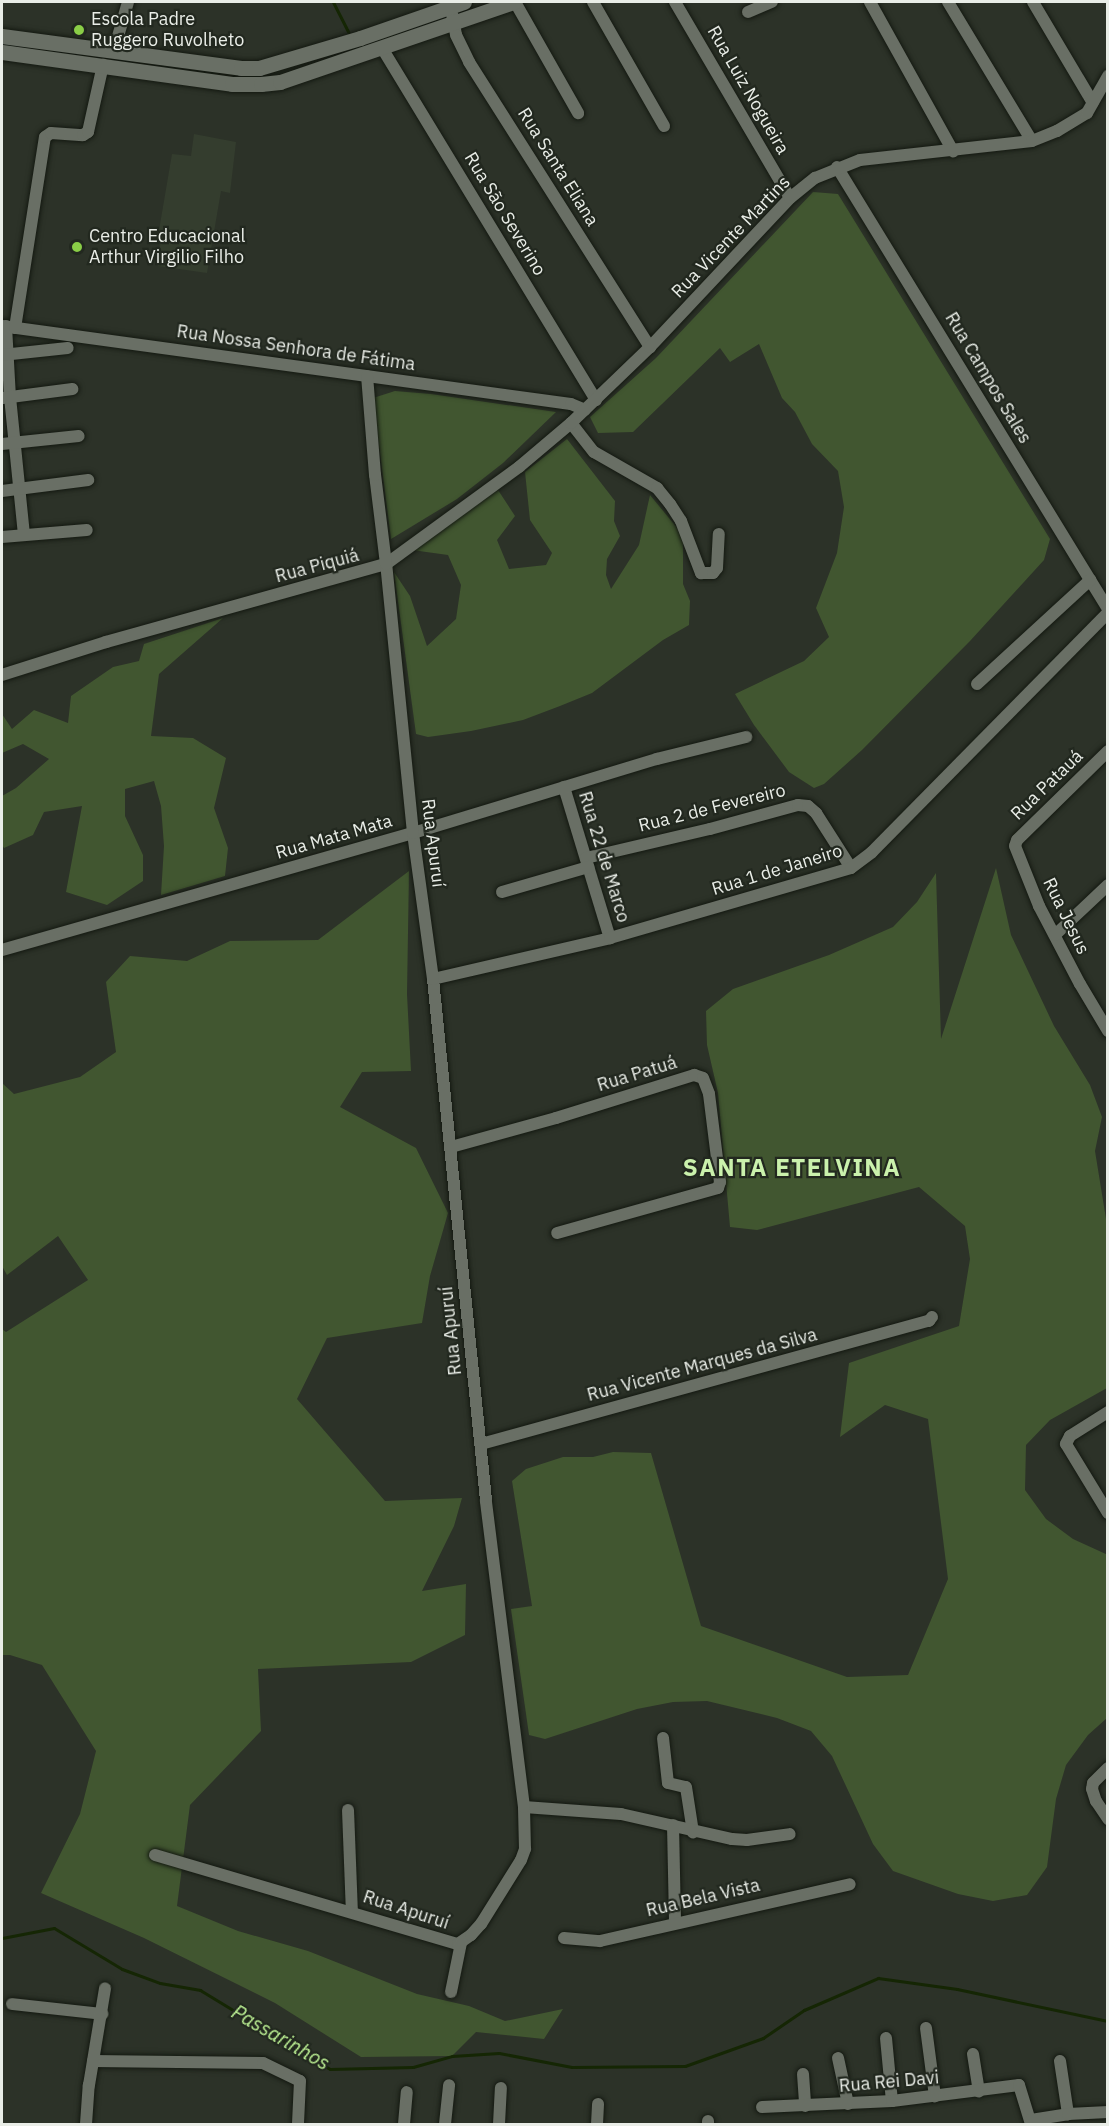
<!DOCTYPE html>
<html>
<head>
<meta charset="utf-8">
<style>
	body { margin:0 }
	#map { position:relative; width:1109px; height:2126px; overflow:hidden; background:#2c3228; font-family:"IBM Plex Sans",sans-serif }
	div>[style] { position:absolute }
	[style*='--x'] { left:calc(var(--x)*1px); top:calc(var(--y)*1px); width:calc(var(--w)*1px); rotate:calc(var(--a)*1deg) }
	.built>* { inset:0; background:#343d2e }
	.green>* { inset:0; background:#415630 }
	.stream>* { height:3px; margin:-1.5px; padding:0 1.5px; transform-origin:1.5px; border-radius:1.5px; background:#152604 }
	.roads { filter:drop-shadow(0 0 2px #141911) drop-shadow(0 0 2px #141911) }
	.street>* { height:12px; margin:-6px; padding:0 6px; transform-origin:6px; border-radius:6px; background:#696f65 }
	.secondary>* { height:15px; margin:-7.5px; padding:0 7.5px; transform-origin:7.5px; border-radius:7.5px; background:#696f65 }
	.dots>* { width:16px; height:16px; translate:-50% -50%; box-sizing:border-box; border:3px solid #22281f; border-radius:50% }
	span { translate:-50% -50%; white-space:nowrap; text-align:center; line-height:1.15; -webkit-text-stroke:4.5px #22281f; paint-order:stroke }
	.poi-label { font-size:18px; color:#e9ede7 }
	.left { translate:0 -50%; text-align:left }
	.street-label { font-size:18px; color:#e9ede7 }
	.water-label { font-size:20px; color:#bbef93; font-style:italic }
	.district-label { font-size:24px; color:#caf1ac; font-weight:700; letter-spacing:1.5px }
	.frame { position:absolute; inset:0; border:3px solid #e9ede7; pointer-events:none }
</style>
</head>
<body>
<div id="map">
	<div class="built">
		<div style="clip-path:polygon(194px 134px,236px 142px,230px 193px,221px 191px,207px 273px,158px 266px,161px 237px,158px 236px,172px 154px,191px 156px)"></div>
	</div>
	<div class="green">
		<div style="clip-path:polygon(813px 192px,838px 194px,1050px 539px,1044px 560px,970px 641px,862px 750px,824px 784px,814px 788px,789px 772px,754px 725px,735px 694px,804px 661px,829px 637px,816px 608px,837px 553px,844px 507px,838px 471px,812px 444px,795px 412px,782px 398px,759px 344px,730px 362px,720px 348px,633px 432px,598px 433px,590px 417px,656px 358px)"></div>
		<div style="clip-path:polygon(395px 391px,431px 394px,556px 412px,503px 463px,457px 499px,391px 539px,373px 398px)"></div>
		<div style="clip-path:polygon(567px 439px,615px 501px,614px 521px,620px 536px,607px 559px,606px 575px,611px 589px,639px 545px,650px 495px,683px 535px,683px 584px,690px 601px,689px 625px,663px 640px,592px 693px,560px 706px,523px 720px,471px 731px,428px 737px,416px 734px,394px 572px,410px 596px,427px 646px,456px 619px,461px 585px,448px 555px,412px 550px,498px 490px,515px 516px,497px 540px,509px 569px,546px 565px,552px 553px,530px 520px,525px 472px)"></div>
		<div style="clip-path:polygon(223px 618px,159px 674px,151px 736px,193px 738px,226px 758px,214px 808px,228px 848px,225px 876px,161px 895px,164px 846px,161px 806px,154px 781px,125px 789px,125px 816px,143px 855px,143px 881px,107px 905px,66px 892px,82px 806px,44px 812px,33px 835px,4px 848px,2px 845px,2px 796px,16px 788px,49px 759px,23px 744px,2px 753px,2px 714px,12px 729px,34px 710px,68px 723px,71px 696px,113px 667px,139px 661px,144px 644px)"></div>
		<div style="clip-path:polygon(996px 868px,1011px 935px,1054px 1026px,1090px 1085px,1102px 1117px,1095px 1151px,1107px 1225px,1107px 1388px,1050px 1420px,1026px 1445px,1025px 1490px,1046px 1519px,1073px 1539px,1108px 1555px,1107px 1718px,1088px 1735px,1066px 1765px,1056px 1799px,1047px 1867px,1027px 1895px,993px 1901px,958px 1894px,893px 1871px,873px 1844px,832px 1756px,811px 1731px,777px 1718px,707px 1701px,673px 1702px,637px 1709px,545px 1739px,529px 1735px,511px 1609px,532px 1606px,512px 1481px,526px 1469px,563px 1457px,593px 1457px,613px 1452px,651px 1453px,701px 1626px,847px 1677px,908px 1675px,948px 1579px,928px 1419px,885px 1405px,840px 1437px,849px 1363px,959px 1326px,970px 1259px,965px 1226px,919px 1187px,757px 1230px,730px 1227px,718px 1093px,707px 1045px,706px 1011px,733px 989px,829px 955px,893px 927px,917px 902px,936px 873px,941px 1039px)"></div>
		<div style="clip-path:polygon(409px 871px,407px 994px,411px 1071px,362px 1072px,340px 1107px,416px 1148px,448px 1213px,430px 1276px,422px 1323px,327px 1338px,297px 1399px,385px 1501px,462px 1498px,454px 1526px,422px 1591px,466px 1584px,465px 1635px,411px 1662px,258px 1669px,261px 1731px,190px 1805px,177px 1906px,238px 1931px,308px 1951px,417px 1994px,469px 2006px,505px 2021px,563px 2009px,544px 2039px,476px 2032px,452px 2056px,361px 2057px,275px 2003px,144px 1938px,41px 1893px,80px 1814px,96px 1751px,42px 1665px,10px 1655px,2px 1655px,2px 1329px,6px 1332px,88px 1280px,58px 1236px,7px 1275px,2px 1266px,2px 1083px,14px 1094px,80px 1077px,116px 1052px,106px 982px,130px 956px,187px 961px,230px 941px,318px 940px)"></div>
	</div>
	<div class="stream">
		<div style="--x:333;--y:2;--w:34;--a:63"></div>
		<div style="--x:2;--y:1938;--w:53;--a:-10.9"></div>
		<div style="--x:54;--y:1928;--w:79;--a:31.1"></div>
		<div style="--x:122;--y:1969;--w:40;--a:20.2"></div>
		<div style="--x:160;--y:1983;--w:41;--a:9.9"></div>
		<div style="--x:200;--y:1990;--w:152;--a:31.3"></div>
		<div style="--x:330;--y:2069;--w:83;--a:-1.4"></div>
		<div style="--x:413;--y:2067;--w:41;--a:-15.8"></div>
		<div style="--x:452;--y:2056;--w:47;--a:-3.7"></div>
		<div style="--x:499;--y:2053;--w:74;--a:10.9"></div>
		<div style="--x:572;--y:2067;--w:113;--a:-0.5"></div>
		<div style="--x:685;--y:2066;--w:83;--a:-19.7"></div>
		<div style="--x:763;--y:2038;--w:50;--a:-34.3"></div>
		<div style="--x:804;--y:2010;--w:81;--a:-23.4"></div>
		<div style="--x:878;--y:1978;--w:80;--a:7.9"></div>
		<div style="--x:957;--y:1989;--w:154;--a:12"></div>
	</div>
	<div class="roads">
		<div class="street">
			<div style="--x:515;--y:2;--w:128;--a:60.4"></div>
			<div style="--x:593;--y:2;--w:143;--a:60.2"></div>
			<div style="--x:675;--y:2;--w:227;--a:59.6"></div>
			<div style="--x:870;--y:2;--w:171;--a:60.9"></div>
			<div style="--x:948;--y:2;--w:162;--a:58.9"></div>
			<div style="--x:1033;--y:2;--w:117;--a:59.3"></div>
			<div style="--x:748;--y:12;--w:26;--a:-23"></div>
			<div style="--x:452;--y:14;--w:21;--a:79"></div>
			<div style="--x:456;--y:35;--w:30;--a:64"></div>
			<div style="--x:469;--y:62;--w:338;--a:57.6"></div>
			<div style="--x:382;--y:48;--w:412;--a:58.7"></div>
			<div style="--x:114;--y:50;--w:50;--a:-73.7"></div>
			<div style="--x:837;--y:167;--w:518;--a:58.49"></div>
			<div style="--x:2;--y:326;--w:574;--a:7.81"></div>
			<div style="--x:571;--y:404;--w:15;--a:23"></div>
			<div style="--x:6;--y:326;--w:71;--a:86.8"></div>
			<div style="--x:10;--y:397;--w:138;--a:84.2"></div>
			<div style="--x:15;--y:328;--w:193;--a:-81.1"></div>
			<div style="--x:45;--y:137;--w:7;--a:-34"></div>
			<div style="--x:51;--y:133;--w:32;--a:4"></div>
			<div style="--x:83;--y:135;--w:6;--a:-31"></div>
			<div style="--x:88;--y:132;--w:69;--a:-77.4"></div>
			<div style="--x:2;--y:355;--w:66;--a:-6.1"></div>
			<div style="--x:3;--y:398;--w:70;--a:-7.4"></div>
			<div style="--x:571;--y:423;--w:37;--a:52"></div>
			<div style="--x:594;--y:452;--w:73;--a:29.7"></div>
			<div style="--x:657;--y:488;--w:21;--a:51"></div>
			<div style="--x:670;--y:504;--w:20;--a:57"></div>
			<div style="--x:681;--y:521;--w:56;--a:69"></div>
			<div style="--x:701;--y:573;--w:12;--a:0"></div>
			<div style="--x:713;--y:573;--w:6;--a:-51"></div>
			<div style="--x:717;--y:568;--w:34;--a:-87"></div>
			<div style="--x:2;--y:444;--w:77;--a:-5.9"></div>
			<div style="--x:2;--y:491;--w:87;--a:-7.3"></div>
			<div style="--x:2;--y:537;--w:85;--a:-4.7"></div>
			<div style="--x:2;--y:675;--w:109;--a:-17.6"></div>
			<div style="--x:106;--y:642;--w:291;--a:-15.6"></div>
			<div style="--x:386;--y:564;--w:165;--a:-36.1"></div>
			<div style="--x:519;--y:467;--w:68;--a:-40.2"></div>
			<div style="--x:571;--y:423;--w:110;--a:-43.9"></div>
			<div style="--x:650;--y:347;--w:204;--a:-46.8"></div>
			<div style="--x:790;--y:198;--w:32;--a:-39"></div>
			<div style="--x:815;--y:178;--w:48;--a:-21.8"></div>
			<div style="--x:860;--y:160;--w:173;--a:-6.3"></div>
			<div style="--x:1032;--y:141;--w:27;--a:-22"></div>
			<div style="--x:1057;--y:131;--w:35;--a:-31"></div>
			<div style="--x:1087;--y:113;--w:43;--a:-60.4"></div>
			<div style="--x:977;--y:684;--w:154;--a:-42.6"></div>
			<div style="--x:1108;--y:751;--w:127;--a:135.6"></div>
			<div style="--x:1017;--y:840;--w:6;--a:108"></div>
			<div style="--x:1015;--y:846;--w:65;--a:68.2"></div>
			<div style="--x:1039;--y:906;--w:88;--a:62.3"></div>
			<div style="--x:1080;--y:984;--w:55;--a:59.2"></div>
			<div style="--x:564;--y:787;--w:158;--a:73.1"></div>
			<div style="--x:586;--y:858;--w:127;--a:-13.2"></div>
			<div style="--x:710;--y:829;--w:91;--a:-15.3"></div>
			<div style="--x:798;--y:805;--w:10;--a:6"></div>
			<div style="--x:808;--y:806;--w:11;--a:41"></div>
			<div style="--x:816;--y:813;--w:65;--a:57.5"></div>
			<div style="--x:502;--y:892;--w:90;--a:-16.2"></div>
			<div style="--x:1055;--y:935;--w:73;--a:-43.3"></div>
			<div style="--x:2;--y:950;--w:427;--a:-15.9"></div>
			<div style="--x:413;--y:833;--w:255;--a:-16.9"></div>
			<div style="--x:657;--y:759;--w:92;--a:-13.9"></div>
			<div style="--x:433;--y:979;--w:182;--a:-13"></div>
			<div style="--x:610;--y:938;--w:251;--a:-16.2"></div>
			<div style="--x:851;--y:868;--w:26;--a:-37"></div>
			<div style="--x:872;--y:852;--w:336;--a:-45.4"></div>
			<div style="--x:451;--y:1147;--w:109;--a:-15.4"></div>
			<div style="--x:556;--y:1118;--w:145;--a:-17.3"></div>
			<div style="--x:694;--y:1075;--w:9;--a:18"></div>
			<div style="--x:703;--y:1078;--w:17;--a:69"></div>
			<div style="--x:709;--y:1094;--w:89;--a:82.9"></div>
			<div style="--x:720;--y:1182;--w:6;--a:108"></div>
			<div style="--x:718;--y:1188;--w:167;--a:164.4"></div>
			<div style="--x:1108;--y:1412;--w:45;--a:147.7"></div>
			<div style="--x:1070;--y:1436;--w:9;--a:117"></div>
			<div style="--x:1066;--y:1444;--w:81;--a:58.7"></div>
			<div style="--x:481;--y:1444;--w:465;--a:-15.4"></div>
			<div style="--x:929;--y:1321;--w:5;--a:-53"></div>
			<div style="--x:663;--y:1738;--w:45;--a:83.7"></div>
			<div style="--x:668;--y:1783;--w:18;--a:13"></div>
			<div style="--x:686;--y:1787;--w:46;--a:81.2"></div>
			<div style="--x:1108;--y:1768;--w:21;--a:135"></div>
			<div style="--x:1093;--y:1783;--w:6;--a:99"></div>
			<div style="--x:1092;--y:1789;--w:13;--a:72"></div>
			<div style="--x:1096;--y:1801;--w:22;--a:56"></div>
			<div style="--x:524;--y:1807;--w:97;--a:4.1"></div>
			<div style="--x:621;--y:1814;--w:114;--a:12.7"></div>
			<div style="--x:732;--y:1839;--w:15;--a:4"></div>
			<div style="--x:747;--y:1840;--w:43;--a:-7.9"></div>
			<div style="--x:348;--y:1810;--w:102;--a:87.8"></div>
			<div style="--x:673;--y:1825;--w:98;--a:88.8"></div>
			<div style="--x:155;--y:1855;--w:316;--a:16.4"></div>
			<div style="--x:458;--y:1944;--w:16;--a:-35"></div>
			<div style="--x:471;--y:1935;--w:15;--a:-48"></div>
			<div style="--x:481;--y:1924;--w:75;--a:-58"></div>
			<div style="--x:521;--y:1860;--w:12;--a:-70"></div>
			<div style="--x:525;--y:1849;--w:42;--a:-91.4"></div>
			<div style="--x:524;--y:1807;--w:309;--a:-97.1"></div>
			<div style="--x:486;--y:1500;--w:524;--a:-95.81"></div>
			<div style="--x:433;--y:979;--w:147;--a:-97.8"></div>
			<div style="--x:413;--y:833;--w:270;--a:-95.7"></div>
			<div style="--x:386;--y:564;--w:90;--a:-97"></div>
			<div style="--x:375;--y:475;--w:99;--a:-94.6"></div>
			<div style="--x:564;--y:1938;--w:36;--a:5"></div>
			<div style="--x:600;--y:1941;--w:256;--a:-12.8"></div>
			<div style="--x:451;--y:1992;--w:50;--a:-78.5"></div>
			<div style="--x:12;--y:2004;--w:91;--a:6.3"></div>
			<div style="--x:926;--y:2028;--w:69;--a:82.5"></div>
			<div style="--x:886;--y:2038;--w:63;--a:84.6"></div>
			<div style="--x:973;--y:2054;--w:38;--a:81"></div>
			<div style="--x:838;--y:2058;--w:47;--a:77.7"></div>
			<div style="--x:93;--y:2061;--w:170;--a:0.7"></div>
			<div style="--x:263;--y:2063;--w:41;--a:25.9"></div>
			<div style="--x:300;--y:2081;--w:43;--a:92.7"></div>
			<div style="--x:1060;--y:2061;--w:54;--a:81.4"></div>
			<div style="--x:803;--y:2074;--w:32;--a:86"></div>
			<div style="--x:762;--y:2107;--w:130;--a:-2.6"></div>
			<div style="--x:892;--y:2101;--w:128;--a:-7.2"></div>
			<div style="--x:1019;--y:2085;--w:41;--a:72.9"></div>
			<div style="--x:1031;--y:2120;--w:37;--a:-9"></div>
			<div style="--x:1068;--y:2114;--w:40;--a:-2.9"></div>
			<div style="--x:708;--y:2121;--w:3;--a:90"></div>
			<div style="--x:86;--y:2124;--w:39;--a:-86"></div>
			<div style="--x:89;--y:2085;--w:98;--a:-80.6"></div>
			<div style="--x:404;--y:2124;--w:32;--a:-85"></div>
			<div style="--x:445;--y:2124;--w:39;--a:-84"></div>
			<div style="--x:499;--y:2124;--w:36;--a:-87"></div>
			<div style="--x:597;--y:2124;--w:20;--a:-87"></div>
		</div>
		<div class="secondary">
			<div style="--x:2;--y:36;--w:241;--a:7.6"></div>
			<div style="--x:241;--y:68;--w:18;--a:0"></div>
			<div style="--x:259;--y:68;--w:105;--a:-16.5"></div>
			<div style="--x:360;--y:38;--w:110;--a:-19.1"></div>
			<div style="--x:2;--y:52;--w:232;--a:7.9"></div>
			<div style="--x:232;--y:84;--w:29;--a:0"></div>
			<div style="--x:261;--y:84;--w:19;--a:-6"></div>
			<div style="--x:280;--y:82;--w:247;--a:-18.9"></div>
		</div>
	</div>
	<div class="dots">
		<div style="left:79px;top:30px;background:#8ace47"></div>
		<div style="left:77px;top:247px;background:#8ace47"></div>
	</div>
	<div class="poi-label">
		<span class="left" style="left:91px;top:30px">Escola Padre<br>Ruggero Ruvolheto</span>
		<span class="left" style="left:89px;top:247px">Centro Educacional<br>Arthur Virgilio Filho</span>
	</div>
	<div class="street-label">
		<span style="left:748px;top:90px;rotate:60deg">Rua Luiz Nogueira</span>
		<span style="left:558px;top:167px;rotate:58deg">Rua Santa Eliana</span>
		<span style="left:505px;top:214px;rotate:59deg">Rua São Severino</span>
		<span style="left:731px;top:237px;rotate:-46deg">Rua Vicente Martins</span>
		<span style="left:296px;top:348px;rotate:8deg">Rua Nossa Senhora de Fátima</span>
		<span style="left:988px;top:378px;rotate:59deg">Rua Campos Sales</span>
		<span style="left:317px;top:566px;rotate:-15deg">Rua Piquiá</span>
		<span style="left:1047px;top:785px;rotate:-44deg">Rua Patauá</span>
		<span style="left:712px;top:808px;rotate:-14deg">Rua 2 de Fevereiro</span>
		<span style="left:334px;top:837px;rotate:-16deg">Rua Mata Mata</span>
		<span style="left:433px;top:843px;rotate:83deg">Rua Apuruí</span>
		<span style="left:604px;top:857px;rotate:73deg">Rua 22 de Marco</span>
		<span style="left:777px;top:870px;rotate:-17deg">Rua 1 de Janeiro</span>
		<span style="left:1066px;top:916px;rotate:64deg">Rua Jesus</span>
		<span style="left:637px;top:1074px;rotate:-17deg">Rua Patuá</span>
		<span style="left:451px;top:1331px;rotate:-96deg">Rua Apuruí</span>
		<span style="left:702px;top:1365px;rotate:-15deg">Rua Vicente Marques da Silva</span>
		<span style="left:703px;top:1898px;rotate:-13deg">Rua Bela Vista</span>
		<span style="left:406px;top:1910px;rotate:18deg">Rua Apuruí</span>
		<span style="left:889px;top:2082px;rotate:-5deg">Rua Rei Davi</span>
	</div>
	<div class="water-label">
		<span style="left:281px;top:2037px;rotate:30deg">Passarinhos</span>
	</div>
	<div class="district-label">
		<span style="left:792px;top:1168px">SANTA ETELVINA</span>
	</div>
	<div class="frame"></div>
</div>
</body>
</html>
